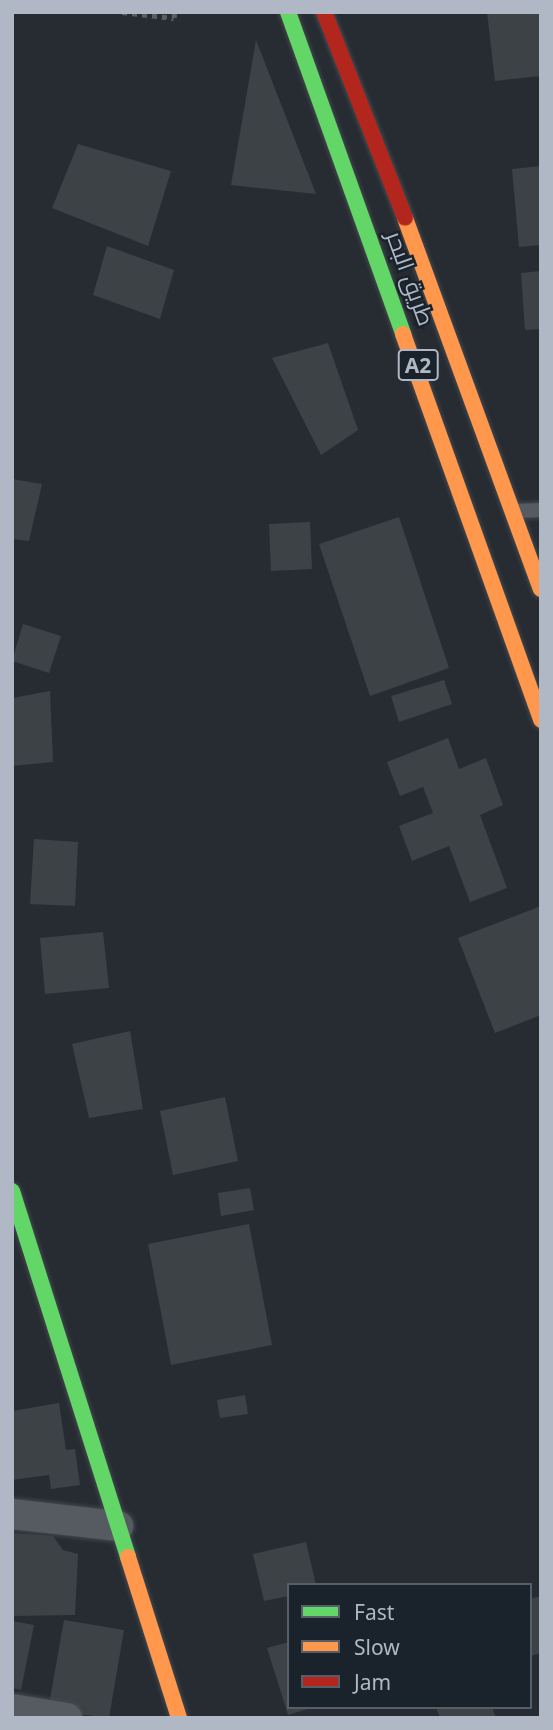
<!DOCTYPE html>
<html>
<head>
<meta charset="utf-8">
<style>
	body { margin:0 }
	#map { position:relative; width:553px; height:1730px; overflow:hidden; background:#262c32; font-family:"Noto Sans",Cairo,sans-serif }
	div>[style] { position:absolute }
	[style*='--x'] { left:calc(var(--x)*1px); top:calc(var(--y)*1px); width:calc(var(--w)*1px); rotate:calc(var(--a)*1deg) }
	.building>* { inset:0; background:#3d4247 }
	.path>* { height:4.5px; margin-top:-2.25px; transform-origin:0; background:repeating-linear-gradient(90deg,#595e63 0 5px,transparent 0 10px) }
	.roads { filter:drop-shadow(0 0 2px #44484d) drop-shadow(0 0 2px #44484d) }
	.lane>* { height:14px; margin:-7px; padding:0 7px; transform-origin:7px; border-radius:7px; background:#565a61 }
	.street>* { height:30px; margin:-15px; padding:0 15px; transform-origin:15px; border-radius:15px; background:#565a61 }
	.fast>* { height:16px; margin:-8px; padding:0 8px; transform-origin:8px; border-radius:8px; background:#63d668 }
	.slow>* { height:16px; margin:-8px; padding:0 8px; transform-origin:8px; border-radius:8px; background:#ff974d }
	.jam>* { height:16px; margin:-8px; padding:0 8px; transform-origin:8px; border-radius:8px; background:#b3261e }
	span { translate:-50% -50%; white-space:nowrap; text-align:center; line-height:1.15; -webkit-text-stroke:5px #1a222c; paint-order:stroke }
	.shield-label span { padding:2px 5px; background:#1a222c; border:2px solid; border-radius:5px; -webkit-text-stroke-width:0 }
	.shield-label { font-size:21px; color:#afb8c4; font-weight:700 }
	.street-label { font-size:23px; color:#afb8c4 }
	.frame { position:absolute; inset:0; border:14px solid #afb8c4; pointer-events:none }
	.legend { position:absolute; left:287px; top:1583px; width:245px; height:126px; box-sizing:border-box; background:#1a222c; border:2px solid #565e69; margin:0; padding:9px 12px; list-style:none; font-size:21px; color:#afb8c4 }
	.legend li { display:flex; align-items:center; gap:14px; height:35px }
	.legend b { width:35px; border:2px solid #565e69 }
</style>
</head>
<body>
<div id="map">
	<div class="building">
		<div style="clip-path:polygon(487px 12px,541px 12px,541px 76px,495px 81px)"></div>
		<div style="clip-path:polygon(256px 40px,316px 194px,231px 185px)"></div>
		<div style="clip-path:polygon(78px 144px,171px 171px,148px 246px,52px 208px)"></div>
		<div style="clip-path:polygon(541px 166px,541px 245px,519px 247px,512px 169px)"></div>
		<div style="clip-path:polygon(107px 246px,174px 270px,160px 319px,93px 295px)"></div>
		<div style="clip-path:polygon(541px 271px,541px 329px,525px 330px,521px 273px)"></div>
		<div style="clip-path:polygon(328px 343px,358px 430px,321px 455px,272px 358px)"></div>
		<div style="clip-path:polygon(12px 479px,42px 484px,29px 541px,12px 539px)"></div>
		<div style="clip-path:polygon(399px 517px,449px 668px,370px 696px,319px 544px)"></div>
		<div style="clip-path:polygon(310px 522px,312px 569px,271px 571px,269px 524px)"></div>
		<div style="clip-path:polygon(23px 624px,61px 636px,49px 673px,12px 661px)"></div>
		<div style="clip-path:polygon(444px 680px,452px 704px,399px 722px,391px 696px)"></div>
		<div style="clip-path:polygon(50px 691px,53px 762px,12px 766px,12px 698px)"></div>
		<div style="clip-path:polygon(448px 738px,459px 769px,486px 758px,503px 805px,480px 815px,507px 888px,470px 902px,449px 846px,412px 861px,399px 826px,433px 813px,423px 787px,400px 796px,387px 762px)"></div>
		<div style="clip-path:polygon(34px 839px,78px 842px,75px 906px,30px 904px)"></div>
		<div style="clip-path:polygon(541px 906px,541px 1015px,495px 1033px,458px 938px)"></div>
		<div style="clip-path:polygon(103px 932px,109px 988px,45px 994px,40px 938px)"></div>
		<div style="clip-path:polygon(130px 1031px,143px 1109px,89px 1118px,72px 1044px)"></div>
		<div style="clip-path:polygon(225px 1097px,238px 1161px,173px 1175px,160px 1111px)"></div>
		<div style="clip-path:polygon(250px 1188px,254px 1210px,221px 1216px,218px 1193px)"></div>
		<div style="clip-path:polygon(249px 1224px,272px 1345px,171px 1365px,148px 1244px)"></div>
		<div style="clip-path:polygon(245px 1395px,248px 1414px,220px 1418px,217px 1400px)"></div>
		<div style="clip-path:polygon(59px 1403px,66px 1450px,75px 1449px,80px 1485px,51px 1489px,49px 1475px,12px 1480px,12px 1411px)"></div>
		<div style="clip-path:polygon(12px 1533px,53px 1536px,63px 1550px,78px 1554px,75px 1615px,12px 1616px)"></div>
		<div style="clip-path:polygon(306px 1542px,316px 1585px,289px 1585px,289px 1596px,264px 1601px,253px 1554px)"></div>
		<div style="clip-path:polygon(541px 1596px,541px 1653px,530px 1656px,530px 1599px)"></div>
		<div style="clip-path:polygon(64px 1620px,124px 1630px,109px 1718px,48px 1710px)"></div>
		<div style="clip-path:polygon(12px 1621px,34px 1625px,21px 1690px,12px 1688px)"></div>
		<div style="clip-path:polygon(289px 1642px,289px 1707px,311px 1708px,288px 1715px,267px 1648px)"></div>
		<div style="clip-path:polygon(436px 1707px,492px 1707px,496px 1718px,440px 1718px)"></div>
	</div>
	<div class="path">
		<div style="--x:122;--y:12;--w:52;--a:6.6"></div>
		<div style="--x:174;--y:18;--w:6;--a:-90"></div>
	</div>
	<div class="roads">
		<div class="lane">
			<div style="--x:514;--y:511;--w:27;--a:-2"></div>
		</div>
		<div class="street">
			<div style="--x:12;--y:1514;--w:107;--a:6.5"></div>
			<div style="--x:12;--y:1709;--w:56;--a:9.3"></div>
		</div>
		<div class="fast">
			<div style="--x:288;--y:12;--w:342;--a:70.3"></div>
			<div style="--x:12;--y:1191;--w:384;--a:72.4"></div>
		</div>
		<div class="slow">
			<div style="--x:405;--y:218;--w:395;--a:69.9"></div>
			<div style="--x:403;--y:334;--w:410;--a:70.3"></div>
			<div style="--x:128;--y:1557;--w:169;--a:72.4"></div>
		</div>
		<div class="jam">
			<div style="--x:324;--y:12;--w:221;--a:68.5"></div>
		</div>
	</div>
	<div class="shield-label">
		<span style="left:418px;top:365px">A2</span>
	</div>
	<div class="street-label">
		<span style="left:411px;top:278px;rotate:70deg">طريق البحر</span>
	</div>
	<div class="frame"></div>
	<ul class="legend">
	<li><b style="height:9px;background:#63d668"></b>Fast</li>
	<li><b style="height:9px;background:#ff974d"></b>Slow</li>
	<li><b style="height:9px;background:#b3261e"></b>Jam</li>
	</ul>
</div>
</body>
</html>
